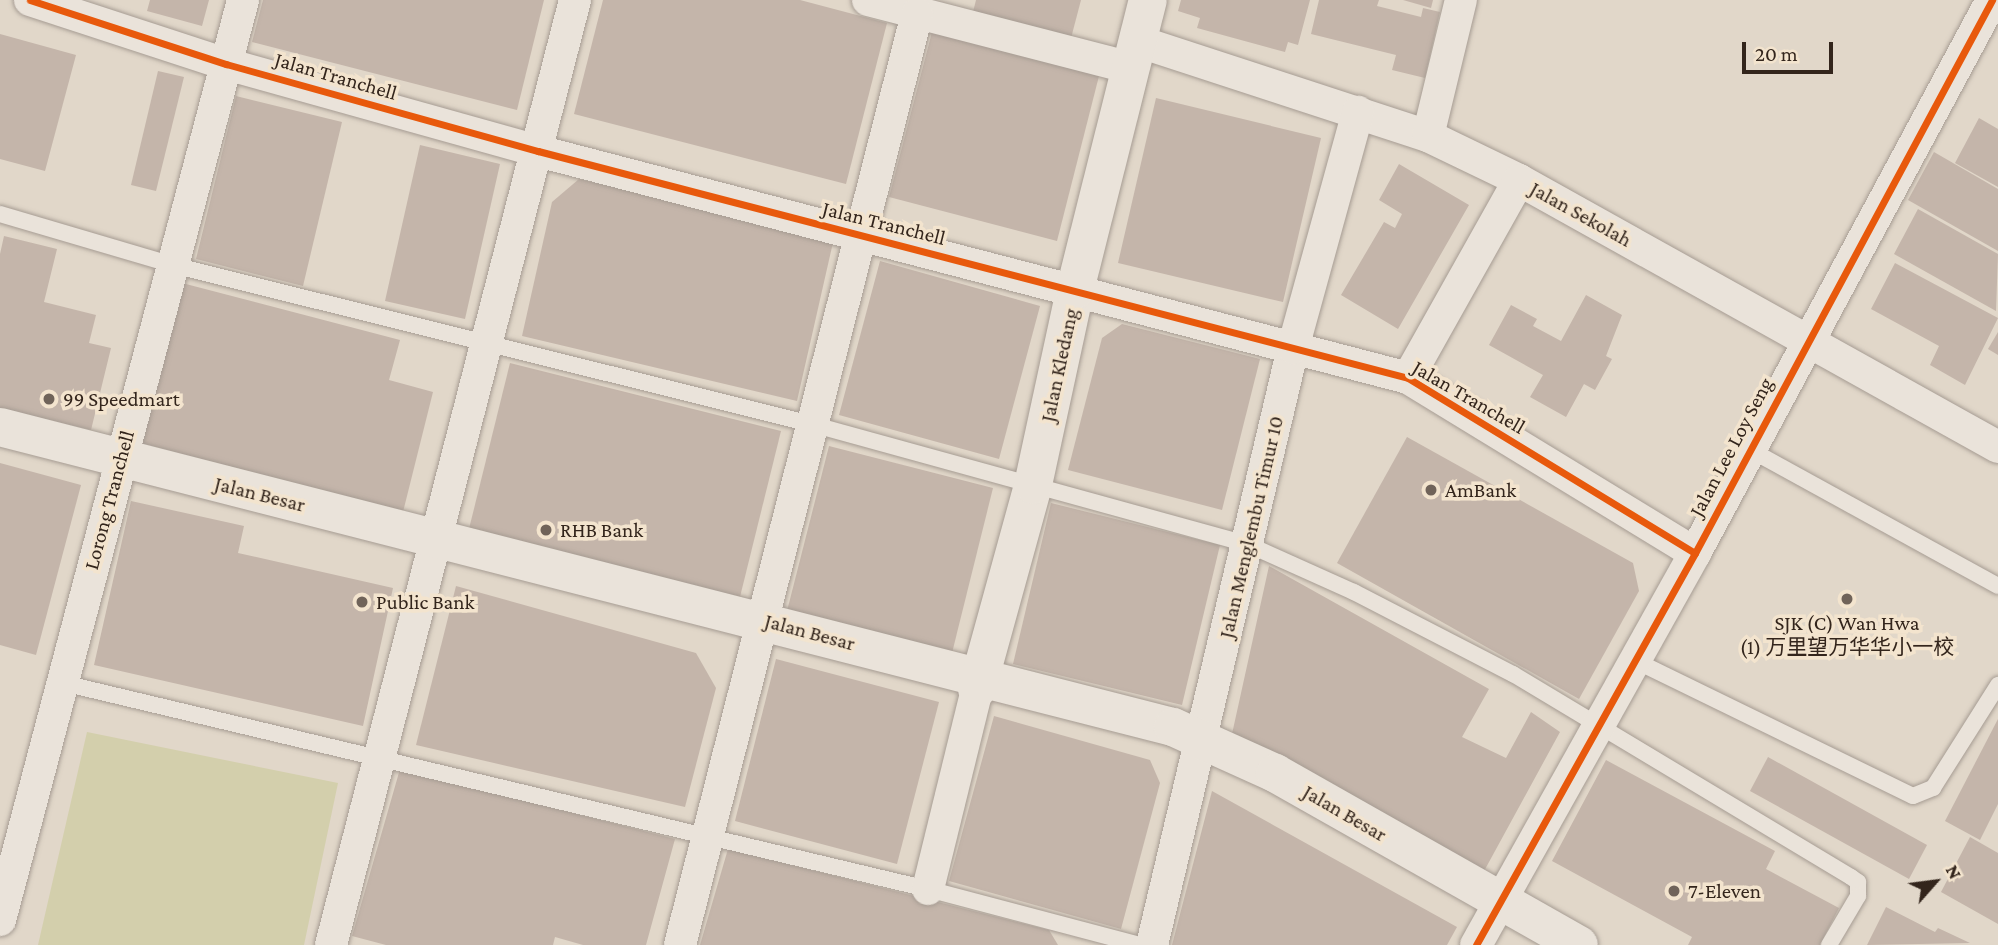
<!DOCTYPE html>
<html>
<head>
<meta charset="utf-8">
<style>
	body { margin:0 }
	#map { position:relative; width:1998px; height:945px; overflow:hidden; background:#e1d7c9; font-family:"Crimson Pro","Noto Sans SC",serif }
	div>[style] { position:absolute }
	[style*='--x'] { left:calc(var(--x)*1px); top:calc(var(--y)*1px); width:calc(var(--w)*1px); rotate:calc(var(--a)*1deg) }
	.green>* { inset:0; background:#d3cfac }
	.building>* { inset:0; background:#c4b5aa }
	.roads { filter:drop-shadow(0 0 2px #a69c93) drop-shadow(0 0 2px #a69c93) }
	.lane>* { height:16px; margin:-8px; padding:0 8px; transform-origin:8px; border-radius:8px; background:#eae3da }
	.street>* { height:32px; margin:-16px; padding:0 16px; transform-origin:16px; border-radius:16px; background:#eae3da }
	.secondary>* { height:38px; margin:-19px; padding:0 19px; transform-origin:19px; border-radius:19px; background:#eae3da }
	.cycleway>* { height:7px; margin:-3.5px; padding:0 3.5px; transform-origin:3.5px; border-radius:3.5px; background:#e8590c }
	.dots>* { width:19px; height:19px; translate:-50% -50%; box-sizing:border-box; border:4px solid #f3e4ce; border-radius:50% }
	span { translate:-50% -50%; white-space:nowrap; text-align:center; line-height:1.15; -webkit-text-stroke:7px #f3e4ce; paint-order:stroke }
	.street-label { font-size:21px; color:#33251c }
	.poi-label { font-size:21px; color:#33251c }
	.left { translate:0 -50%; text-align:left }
	.north { position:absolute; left:1900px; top:847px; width:70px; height:70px; -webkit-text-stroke:5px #f3e4ce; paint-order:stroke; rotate:62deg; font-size:19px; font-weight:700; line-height:28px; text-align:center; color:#33251c }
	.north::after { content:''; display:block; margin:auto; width:24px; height:32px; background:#33251c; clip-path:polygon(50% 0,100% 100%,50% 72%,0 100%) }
	.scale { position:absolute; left:1742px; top:42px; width:91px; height:32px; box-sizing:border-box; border:4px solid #33251c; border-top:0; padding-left:9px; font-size:21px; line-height:24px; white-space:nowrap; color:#33251c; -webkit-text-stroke:5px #f3e4ce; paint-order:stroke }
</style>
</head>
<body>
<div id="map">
	<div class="green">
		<div style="clip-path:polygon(87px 732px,338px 783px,304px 945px,38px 945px)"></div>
	</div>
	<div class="building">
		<div style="clip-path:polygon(150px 0,209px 0,202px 26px,147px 11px)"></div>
		<div style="clip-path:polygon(263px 0,544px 0,517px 110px,252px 42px)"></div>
		<div style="clip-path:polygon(603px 0,800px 0,887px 23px,846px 184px,574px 114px)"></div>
		<div style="clip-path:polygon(976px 0,1081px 0,1070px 42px,972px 16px)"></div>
		<div style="clip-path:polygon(1181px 0,1310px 0,1298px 45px,1288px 42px,1285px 52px,1197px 28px,1200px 18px,1178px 11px)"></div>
		<div style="clip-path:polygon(1319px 0,1379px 0,1377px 6px,1421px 17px,1423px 8px,1440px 12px,1425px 78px,1392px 70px,1396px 55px,1311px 34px)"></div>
		<div style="clip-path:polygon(1403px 0,1433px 0,1431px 8px)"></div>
		<div style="clip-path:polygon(932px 32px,1099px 76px,1057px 241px,889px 197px)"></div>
		<div style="clip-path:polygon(0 34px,76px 55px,45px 171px,0 159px)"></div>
		<div style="clip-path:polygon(158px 71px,184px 77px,156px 191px,131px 185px)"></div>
		<div style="clip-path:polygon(236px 96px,342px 122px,303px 286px,196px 259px)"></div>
		<div style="clip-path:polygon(1156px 98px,1321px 138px,1283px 302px,1118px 263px)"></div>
		<div style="clip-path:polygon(1979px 118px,1998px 129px,1998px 187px,1955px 163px)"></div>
		<div style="clip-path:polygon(420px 145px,500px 164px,465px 319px,385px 301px)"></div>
		<div style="clip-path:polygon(1934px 152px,1998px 189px,1998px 251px,1908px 200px)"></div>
		<div style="clip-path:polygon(1399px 164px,1469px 205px,1398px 329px,1341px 295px,1384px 222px,1395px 228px,1402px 214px,1379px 200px)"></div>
		<div style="clip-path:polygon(579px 179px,834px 238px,797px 401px,522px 336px,552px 202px)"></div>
		<div style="clip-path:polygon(1918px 209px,1998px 254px,1996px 311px,1894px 254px)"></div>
		<div style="clip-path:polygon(4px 236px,57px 249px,44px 302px,96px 315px,89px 343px,111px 348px,91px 430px,0 408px,0 254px)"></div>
		<div style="clip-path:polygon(880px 261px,1040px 306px,999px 459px,839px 415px)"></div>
		<div style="clip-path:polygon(1895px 263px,1998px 318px,1965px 385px,1930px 365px,1939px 346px,1871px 309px)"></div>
		<div style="clip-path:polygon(182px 283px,400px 340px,389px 380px,433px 392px,403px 512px,141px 443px)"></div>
		<div style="clip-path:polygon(1586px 295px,1622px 315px,1606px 356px,1612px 359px,1595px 390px,1584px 384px,1566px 417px,1530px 397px,1543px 375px,1489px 345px,1511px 305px,1537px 319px,1533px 326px,1561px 341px)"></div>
		<div style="clip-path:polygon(1122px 324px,1260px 359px,1222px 510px,1068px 470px,1102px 338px)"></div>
		<div style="clip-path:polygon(1998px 332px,1998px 355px,1988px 349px)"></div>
		<div style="clip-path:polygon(510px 363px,781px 431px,739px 601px,468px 533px)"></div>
		<div style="clip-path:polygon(1407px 437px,1633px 563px,1639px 591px,1579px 699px,1337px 563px)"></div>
		<div style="clip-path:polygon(829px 446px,993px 488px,952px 653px,787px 611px)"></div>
		<div style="clip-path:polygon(0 463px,81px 485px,36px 655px,0 645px)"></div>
		<div style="clip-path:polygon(131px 501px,244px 526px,238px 553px,393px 588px,363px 726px,94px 665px)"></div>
		<div style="clip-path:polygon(1051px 503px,1220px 545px,1182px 705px,1013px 664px)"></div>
		<div style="clip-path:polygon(1269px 566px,1489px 689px,1462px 737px,1506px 758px,1531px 712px,1560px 732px,1483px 873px,1232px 734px)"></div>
		<div style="clip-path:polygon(456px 586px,696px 653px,716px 688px,685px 807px,416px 745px)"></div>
		<div style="clip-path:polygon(776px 659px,939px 702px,897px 864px,735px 821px)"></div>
		<div style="clip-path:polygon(994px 716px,1150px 760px,1160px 783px,1121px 929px,949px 881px)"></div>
		<div style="clip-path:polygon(1998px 719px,1998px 804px,1980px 840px,1945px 821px)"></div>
		<div style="clip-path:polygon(1768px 757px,1927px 845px,1909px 879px,1750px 791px)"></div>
		<div style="clip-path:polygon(1606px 760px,1775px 851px,1766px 869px,1839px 908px,1820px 945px,1688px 945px,1692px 937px,1552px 861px)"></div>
		<div style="clip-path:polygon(400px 769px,675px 839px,646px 945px,583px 945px,555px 937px,553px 945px,386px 945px,352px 936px)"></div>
		<div style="clip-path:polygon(1212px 791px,1457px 927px,1447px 945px,1172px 945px)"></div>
		<div style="clip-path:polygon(1970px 837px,1998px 853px,1998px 924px,1941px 892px)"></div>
		<div style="clip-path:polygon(728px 849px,1049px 930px,1058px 945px,700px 945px)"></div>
		<div style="clip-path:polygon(1886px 907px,1935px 932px,1938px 928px,1970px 943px,1867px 945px)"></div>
	</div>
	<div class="roads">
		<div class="lane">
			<div style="--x:0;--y:214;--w:180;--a:16.4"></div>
			<div style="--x:173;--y:265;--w:662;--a:13.99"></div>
			<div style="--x:815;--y:425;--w:448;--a:15.4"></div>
			<div style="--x:1247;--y:544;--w:117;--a:24.2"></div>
			<div style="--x:1354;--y:592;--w:179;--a:27.3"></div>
			<div style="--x:1513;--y:674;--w:394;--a:31"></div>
			<div style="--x:1851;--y:877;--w:9;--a:36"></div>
			<div style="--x:1858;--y:882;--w:14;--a:90"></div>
			<div style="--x:1858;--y:896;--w:57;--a:120.6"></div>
			<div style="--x:1749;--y:449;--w:284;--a:28.8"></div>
			<div style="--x:1636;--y:661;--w:308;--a:26"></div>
			<div style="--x:1913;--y:796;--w:22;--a:-22"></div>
			<div style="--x:1933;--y:788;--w:122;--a:-57.7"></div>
			<div style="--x:63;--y:683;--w:889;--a:13.4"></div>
			<div style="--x:928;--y:889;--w:219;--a:14.8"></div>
		</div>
		<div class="street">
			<div style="--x:30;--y:0;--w:206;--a:18.1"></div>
			<div style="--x:226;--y:64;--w:324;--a:15.6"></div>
			<div style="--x:538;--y:151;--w:899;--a:14.62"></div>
			<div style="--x:1408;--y:378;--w:336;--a:31.4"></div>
			<div style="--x:868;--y:0;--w:272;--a:14.5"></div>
			<div style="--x:1137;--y:41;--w:306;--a:18.1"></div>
			<div style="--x:1428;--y:136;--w:101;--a:25.8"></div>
			<div style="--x:1519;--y:180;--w:548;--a:29.14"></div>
			<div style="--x:1428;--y:136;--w:140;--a:-76.4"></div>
			<div style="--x:1408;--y:378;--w:227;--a:-60.7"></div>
			<div style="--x:928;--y:889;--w:206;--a:-76.2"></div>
			<div style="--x:0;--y:920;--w:952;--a:-75.2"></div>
			<div style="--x:331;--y:945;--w:976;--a:-75.52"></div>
			<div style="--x:680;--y:945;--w:961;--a:-75.72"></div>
			<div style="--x:1152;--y:945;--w:613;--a:-76.71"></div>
			<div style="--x:1293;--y:348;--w:245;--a:-74.6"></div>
			<div style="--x:1476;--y:945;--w:449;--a:-60.8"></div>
			<div style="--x:1695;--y:553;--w:628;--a:-61.76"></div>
		</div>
		<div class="secondary">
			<div style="--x:0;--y:427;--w:1211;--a:14.35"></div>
			<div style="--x:1173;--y:727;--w:112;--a:24.3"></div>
			<div style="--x:1275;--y:773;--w:349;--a:29.5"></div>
			<div style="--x:977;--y:689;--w:212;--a:-74.6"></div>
			<div style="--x:1033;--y:485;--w:199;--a:-77.8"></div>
			<div style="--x:1075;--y:290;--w:299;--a:-75.9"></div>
		</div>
	</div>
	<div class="cycleway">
		<div style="--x:30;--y:0;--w:206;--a:18.1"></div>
		<div style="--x:226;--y:64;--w:324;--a:15.6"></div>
		<div style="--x:538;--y:151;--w:899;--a:14.62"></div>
		<div style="--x:1408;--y:378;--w:336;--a:31.4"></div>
		<div style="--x:1476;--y:945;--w:449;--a:-60.8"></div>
		<div style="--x:1695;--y:553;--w:628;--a:-61.76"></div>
	</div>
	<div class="dots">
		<div style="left:49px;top:399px;background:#706359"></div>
		<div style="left:1431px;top:490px;background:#706359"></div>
		<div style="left:546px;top:530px;background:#706359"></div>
		<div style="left:1847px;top:599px;background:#706359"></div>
		<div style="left:362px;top:602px;background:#706359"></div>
		<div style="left:1674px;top:891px;background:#706359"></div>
	</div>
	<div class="street-label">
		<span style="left:336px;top:76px;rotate:16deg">Jalan Tranchell</span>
		<span style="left:1581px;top:214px;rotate:29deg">Jalan Sekolah</span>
		<span style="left:884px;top:223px;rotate:14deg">Jalan Tranchell</span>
		<span style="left:1059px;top:365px;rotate:-78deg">Jalan Kledang</span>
		<span style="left:1469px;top:397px;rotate:30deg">Jalan Tranchell</span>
		<span style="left:1731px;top:447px;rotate:-62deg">Jalan Lee Loy Seng</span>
		<span style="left:260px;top:494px;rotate:14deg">Jalan Besar</span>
		<span style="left:109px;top:500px;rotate:-75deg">Lorong Tranchell</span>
		<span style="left:1251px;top:527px;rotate:-77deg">Jalan Menglembu Timur 10</span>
		<span style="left:810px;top:632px;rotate:15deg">Jalan Besar</span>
		<span style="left:1345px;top:813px;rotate:30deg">Jalan Besar</span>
	</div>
	<div class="poi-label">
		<span class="left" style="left:63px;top:399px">99 Speedmart</span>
		<span class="left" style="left:1445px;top:490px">AmBank</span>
		<span class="left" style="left:560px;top:530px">RHB Bank</span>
		<span class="left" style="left:376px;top:602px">Public Bank</span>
		<span style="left:1847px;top:635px">SJK (C) Wan Hwa<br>(1) 万里望万华华小一校</span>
		<span class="left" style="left:1688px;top:891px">7-Eleven</span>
	</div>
	<div class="north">N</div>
	<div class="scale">20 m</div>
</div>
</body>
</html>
